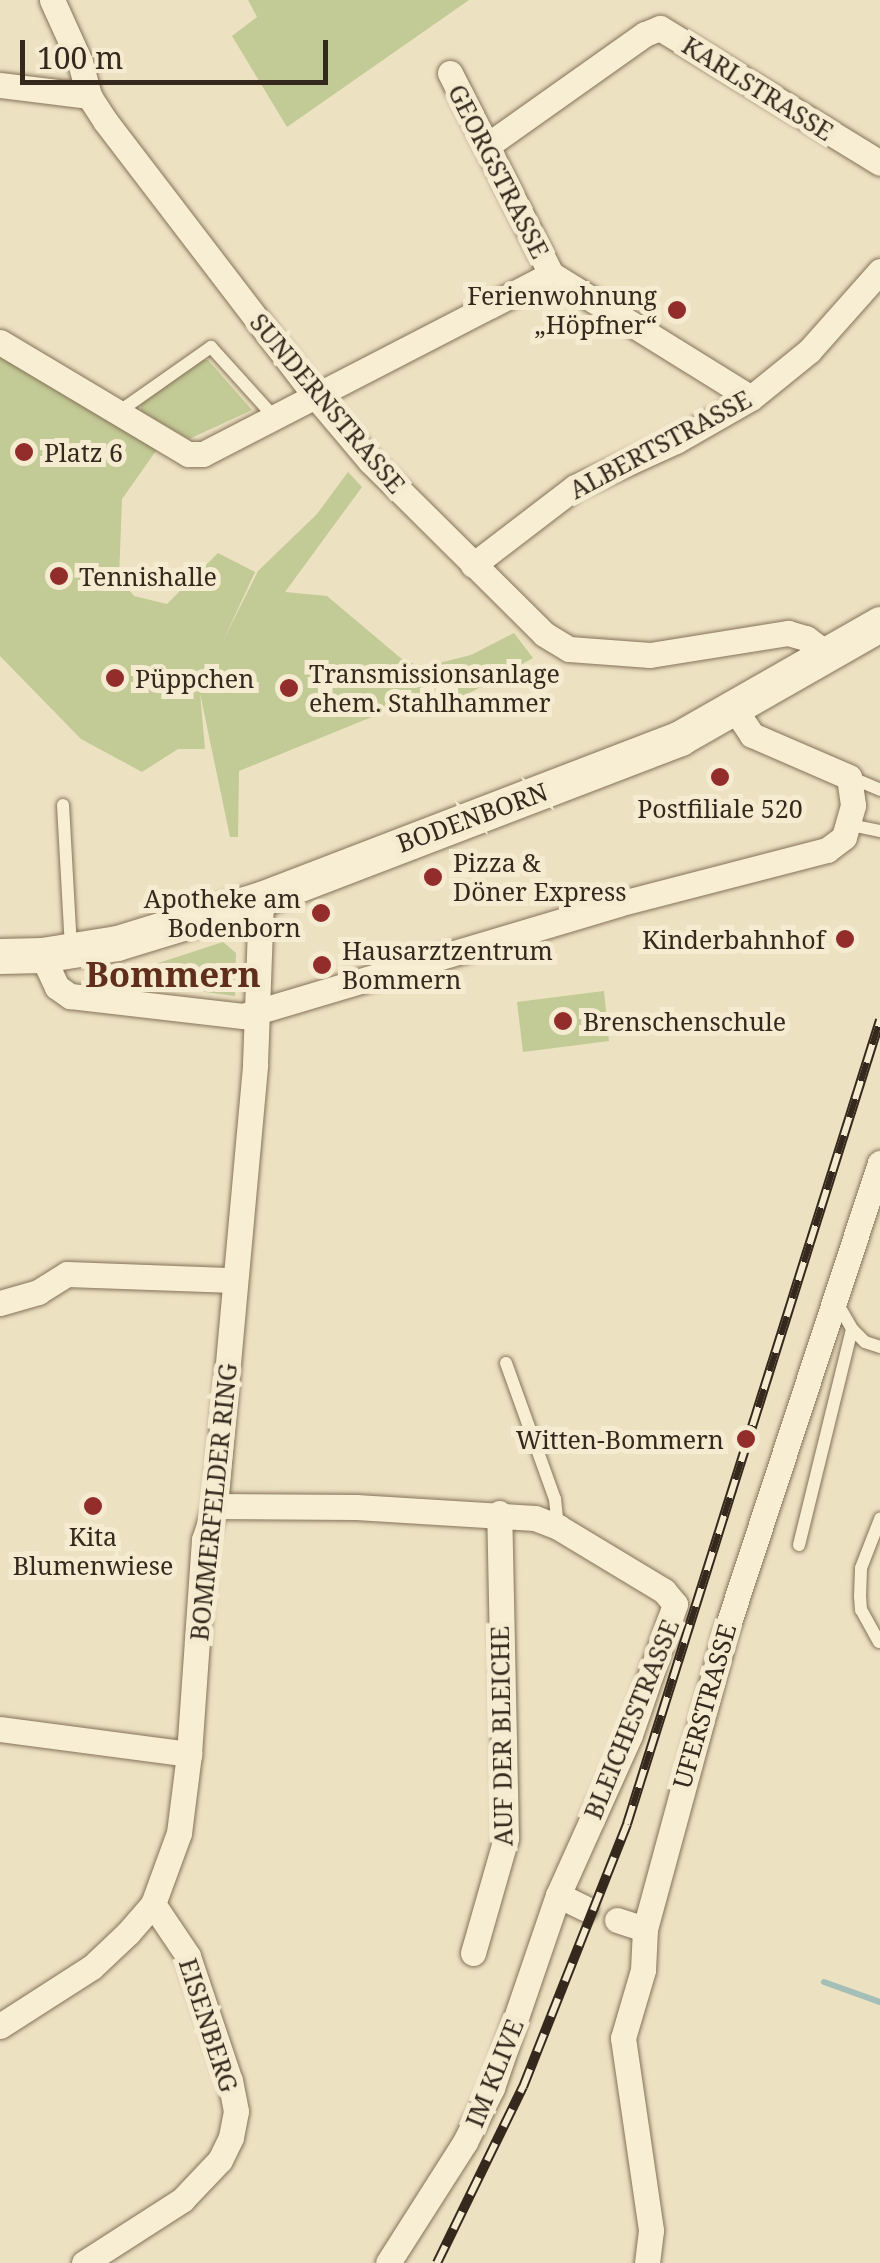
<!DOCTYPE html>
<html>
<head>
<meta charset="utf-8">
<style>
	body { margin:0 }
	#map { position:relative; width:880px; height:2263px; overflow:hidden; background:#ece1c1; font-family:"Noto Serif",serif }
	div>[style] { position:absolute }
	[style*='--x'] { left:calc(var(--x)*1px); top:calc(var(--y)*1px); width:calc(var(--w)*1px); rotate:calc(var(--a)*1deg) }
	.green>* { inset:0; background:#c2ca95 }
	.stream>* { height:6px; margin:-3px; padding:0 3px; transform-origin:3px; border-radius:3px; background:#a3bfb7 }
	.roads { filter:drop-shadow(0 0 2px #857259) drop-shadow(0 0 2px #857259) }
	.service>* { height:12px; margin:-6px; padding:0 6px; transform-origin:6px; border-radius:6px; background:#f8eed3 }
	.minor>* { height:25px; margin:-12.5px; padding:0 12.5px; transform-origin:12.5px; border-radius:12.5px; background:#f8eed3 }
	.secondary>* { height:35px; margin:-17.5px; padding:0 17.5px; transform-origin:17.5px; border-radius:17.5px; background:#f8eed3 }
	.rail>* { height:10px; margin-top:-5px; transform-origin:0; background:repeating-linear-gradient(90deg,#f4ebd0 0 19px,#35291d 0 38px); box-sizing:border-box; border-block:2px solid #35291d }
	.dots>* { width:28px; height:28px; translate:-50% -50%; box-sizing:border-box; border:5px solid #f4ebd0; border-radius:50% }
	span { translate:-50% -50%; white-space:nowrap; text-align:center; line-height:1.15; -webkit-text-stroke:10px #f4ebd0; paint-order:stroke }
	.street-label { font-size:25px; color:#35291d }
	.poi-label { font-size:25px; color:#35291d }
	.right { translate:-100% -50%; text-align:right }
	.left { translate:0 -50%; text-align:left }
	.district-label { font-size:35px; color:#602e1d; font-weight:700 }
	.scale { position:absolute; left:20px; top:40px; width:308px; height:45px; box-sizing:border-box; border:5px solid #35291d; border-top:0; padding-left:12px; font-size:30px; line-height:35px; white-space:nowrap; color:#35291d; -webkit-text-stroke:8px #f4ebd0; paint-order:stroke }
</style>
</head>
<body>
<div id="map">
	<div class="green">
		<div style="clip-path:polygon(248px 0,469px 0,287px 127px,232px 36px,257px 17px)"></div>
		<div style="clip-path:polygon(0 354px,158px 448px,122px 499px,119px 578px,134px 596px,167px 604px,218px 553px,255px 572px,223px 641px,258px 571px,317px 514px,348px 472px,362px 487px,285px 592px,327px 596px,403px 660px,423px 667px,471px 655px,514px 633px,533px 658px,455px 701px,448px 686px,239px 771px,238px 837px,230px 837px,200px 693px,205px 749px,178px 749px,142px 772px,81px 739px,0 656px)"></div>
		<div style="clip-path:polygon(201px 360px,208px 360px,252px 410px,189px 439px,141px 411px,141px 401px)"></div>
		<div style="clip-path:polygon(223px 942px,236px 953px,235px 996px,146px 984px,137px 970px)"></div>
		<div style="clip-path:polygon(604px 991px,609px 1041px,523px 1052px,517px 1002px)"></div>
	</div>
	<div class="stream">
		<div style="--x:824;--y:1982;--w:59;--a:19.7"></div>
	</div>
	<div class="roads">
		<div class="service">
			<div style="--x:117;--y:413;--w:115;--a:-35.1"></div>
			<div style="--x:211;--y:347;--w:97;--a:47.9"></div>
			<div style="--x:850;--y:777;--w:33;--a:23"></div>
			<div style="--x:63;--y:805;--w:143;--a:86.8"></div>
			<div style="--x:851;--y:825;--w:30;--a:12"></div>
			<div style="--x:836;--y:1301;--w:32;--a:60"></div>
			<div style="--x:852;--y:1329;--w:18;--a:45"></div>
			<div style="--x:865;--y:1342;--w:16;--a:18"></div>
			<div style="--x:506;--y:1363;--w:145;--a:70.2"></div>
			<div style="--x:555;--y:1499;--w:28;--a:84"></div>
			<div style="--x:799;--y:1545;--w:222;--a:-76.2"></div>
			<div style="--x:879;--y:1642;--w:37;--a:-119"></div>
			<div style="--x:861;--y:1610;--w:13;--a:-94"></div>
			<div style="--x:860;--y:1597;--w:29;--a:-88"></div>
			<div style="--x:861;--y:1568;--w:53;--a:-68.8"></div>
		</div>
		<div class="minor">
			<div style="--x:52;--y:0;--w:68;--a:65.7"></div>
			<div style="--x:80;--y:62;--w:35;--a:75"></div>
			<div style="--x:89;--y:96;--w:31;--a:57"></div>
			<div style="--x:106;--y:122;--w:347;--a:52.6"></div>
			<div style="--x:317;--y:398;--w:82;--a:49.9"></div>
			<div style="--x:370;--y:461;--w:245;--a:44.8"></div>
			<div style="--x:544;--y:634;--w:29;--a:31"></div>
			<div style="--x:569;--y:649;--w:81;--a:4.2"></div>
			<div style="--x:650;--y:655;--w:140;--a:-9.1"></div>
			<div style="--x:788;--y:633;--w:19;--a:16"></div>
			<div style="--x:806;--y:638;--w:26;--a:37"></div>
			<div style="--x:450;--y:73;--w:225;--a:63.3"></div>
			<div style="--x:551;--y:274;--w:235;--a:31.8"></div>
			<div style="--x:0;--y:85;--w:90;--a:7"></div>
			<div style="--x:488;--y:145;--w:192;--a:-35.3"></div>
			<div style="--x:645;--y:34;--w:16;--a:-22"></div>
			<div style="--x:660;--y:28;--w:258;--a:31.5"></div>
			<div style="--x:0;--y:342;--w:219;--a:30.8"></div>
			<div style="--x:188;--y:454;--w:15;--a:0"></div>
			<div style="--x:203;--y:454;--w:392;--a:-27.3"></div>
			<div style="--x:473;--y:565;--w:128;--a:-37.4"></div>
			<div style="--x:575;--y:487;--w:111;--a:-24.5"></div>
			<div style="--x:676;--y:441;--w:86;--a:-29.8"></div>
			<div style="--x:751;--y:398;--w:75;--a:-39"></div>
			<div style="--x:809;--y:351;--w:107;--a:-48.4"></div>
			<div style="--x:42;--y:955;--w:35;--a:65"></div>
			<div style="--x:57;--y:987;--w:16;--a:35"></div>
			<div style="--x:70;--y:996;--w:174;--a:6.6"></div>
			<div style="--x:243;--y:1016;--w:391;--a:-16.6"></div>
			<div style="--x:618;--y:904;--w:216;--a:-14.5"></div>
			<div style="--x:827;--y:850;--w:21;--a:-37"></div>
			<div style="--x:844;--y:837;--w:33;--a:-74"></div>
			<div style="--x:853;--y:805;--w:28;--a:-98"></div>
			<div style="--x:849;--y:777;--w:106;--a:-156.6"></div>
			<div style="--x:752;--y:735;--w:34;--a:-124"></div>
			<div style="--x:0;--y:1303;--w:40;--a:-16"></div>
			<div style="--x:38;--y:1292;--w:34;--a:-32"></div>
			<div style="--x:67;--y:1274;--w:167;--a:2.1"></div>
			<div style="--x:215;--y:1506;--w:141;--a:0.4"></div>
			<div style="--x:356;--y:1507;--w:179;--a:3.5"></div>
			<div style="--x:535;--y:1518;--w:25;--a:21"></div>
			<div style="--x:558;--y:1527;--w:124;--a:31.1"></div>
			<div style="--x:664;--y:1591;--w:17;--a:50"></div>
			<div style="--x:675;--y:1604;--w:139;--a:109"></div>
			<div style="--x:630;--y:1735;--w:175;--a:114.2"></div>
			<div style="--x:558;--y:1895;--w:204;--a:108.9"></div>
			<div style="--x:492;--y:2088;--w:60;--a:116.6"></div>
			<div style="--x:465;--y:2142;--w:143;--a:122.5"></div>
			<div style="--x:0;--y:1729;--w:191;--a:7.5"></div>
			<div style="--x:558;--y:1895;--w:30;--a:26"></div>
			<div style="--x:617;--y:1920;--w:29;--a:18"></div>
			<div style="--x:473;--y:1953;--w:120;--a:-74"></div>
			<div style="--x:506;--y:1838;--w:325;--a:-91.2"></div>
			<div style="--x:0;--y:2026;--w:109;--a:-32.7"></div>
			<div style="--x:92;--y:1967;--w:50;--a:-43.4"></div>
			<div style="--x:128;--y:1933;--w:38;--a:-49"></div>
			<div style="--x:153;--y:1904;--w:76;--a:-69.9"></div>
			<div style="--x:179;--y:1833;--w:80;--a:-82.8"></div>
			<div style="--x:189;--y:1754;--w:215;--a:-86"></div>
			<div style="--x:204;--y:1540;--w:36;--a:-72"></div>
			<div style="--x:215;--y:1506;--w:121;--a:-84.8"></div>
			<div style="--x:226;--y:1385;--w:322;--a:-84.8"></div>
			<div style="--x:255;--y:1064;--w:165;--a:-87.9"></div>
			<div style="--x:84;--y:2263;--w:117;--a:-32.7"></div>
			<div style="--x:182;--y:2200;--w:55;--a:-46.5"></div>
			<div style="--x:220;--y:2160;--w:25;--a:-64"></div>
			<div style="--x:231;--y:2137;--w:26;--a:-79"></div>
			<div style="--x:236;--y:2111;--w:31;--a:-101"></div>
			<div style="--x:230;--y:2081;--w:132;--a:-108.6"></div>
			<div style="--x:188;--y:1956;--w:63;--a:-123.9"></div>
			<div style="--x:647;--y:2263;--w:33;--a:-83"></div>
			<div style="--x:651;--y:2230;--w:194;--a:-98.3"></div>
			<div style="--x:623;--y:2038;--w:71;--a:-73.6"></div>
			<div style="--x:643;--y:1970;--w:41;--a:-87.2"></div>
			<div style="--x:645;--y:1929;--w:306;--a:-74.8"></div>
			<div style="--x:725;--y:1634;--w:496;--a:-71.8"></div>
		</div>
		<div class="secondary">
			<div style="--x:0;--y:956;--w:42;--a:-1.4"></div>
			<div style="--x:42;--y:955;--w:76;--a:-9.1"></div>
			<div style="--x:117;--y:943;--w:151;--a:-17"></div>
			<div style="--x:261;--y:899;--w:449;--a:-21"></div>
			<div style="--x:680;--y:738;--w:230;--a:-29.7"></div>
		</div>
	</div>
	<div class="rail">
		<div style="--x:437;--y:2263;--w:196;--a:-64"></div>
		<div style="--x:523;--y:2087;--w:283;--a:-68.4"></div>
		<div style="--x:627;--y:1824;--w:843;--a:-72.53"></div>
	</div>
	<div class="dots">
		<div style="left:677px;top:310px;background:#922d2b"></div>
		<div style="left:24px;top:452px;background:#922d2b"></div>
		<div style="left:59px;top:576px;background:#922d2b"></div>
		<div style="left:115px;top:678px;background:#922d2b"></div>
		<div style="left:289px;top:688px;background:#922d2b"></div>
		<div style="left:720px;top:777px;background:#922d2b"></div>
		<div style="left:433px;top:877px;background:#922d2b"></div>
		<div style="left:321px;top:913px;background:#922d2b"></div>
		<div style="left:845px;top:939px;background:#922d2b"></div>
		<div style="left:322px;top:965px;background:#922d2b"></div>
		<div style="left:563px;top:1021px;background:#922d2b"></div>
		<div style="left:746px;top:1439px;background:#922d2b"></div>
		<div style="left:93px;top:1506px;background:#922d2b"></div>
	</div>
	<div class="street-label">
		<span style="left:758px;top:88px;rotate:32deg">KARLSTRASSE</span>
		<span style="left:499px;top:171px;rotate:63deg">GEORGSTRASSE</span>
		<span style="left:328px;top:403px;rotate:50deg">SUNDERNSTRASSE</span>
		<span style="left:660px;top:444px;rotate:-28deg">ALBERTSTRASSE</span>
		<span style="left:472px;top:817px;rotate:-20deg">BODENBORN</span>
		<span style="left:213px;top:1502px;rotate:-84deg">BOMMERFELDER RING</span>
		<span style="left:704px;top:1706px;rotate:-74deg">UFERSTRASSE</span>
		<span style="left:631px;top:1719px;rotate:-68deg">BLEICHESTRASSE</span>
		<span style="left:501px;top:1736px;rotate:-91deg">AUF DER BLEICHE</span>
		<span style="left:209px;top:2025px;rotate:72deg">EISENBERG</span>
		<span style="left:494px;top:2073px;rotate:-68deg">IM KLIVE</span>
	</div>
	<div class="poi-label">
		<span class="right" style="left:657px;top:310px">Ferienwohnung<br>„Höpfner“</span>
		<span class="left" style="left:44px;top:452px">Platz 6</span>
		<span class="left" style="left:79px;top:576px">Tennishalle</span>
		<span class="left" style="left:309px;top:688px">Transmissionsanlage<br>ehem. Stahlhammer</span>
		<span class="left" style="left:135px;top:678px">Püppchen</span>
		<span style="left:720px;top:808px">Postfiliale 520</span>
		<span class="left" style="left:453px;top:877px">Pizza &amp;<br>Döner Express</span>
		<span class="right" style="left:301px;top:913px">Apotheke am<br>Bodenborn</span>
		<span class="right" style="left:825px;top:939px">Kinderbahnhof</span>
		<span class="left" style="left:342px;top:965px">Hausarztzentrum<br>Bommern</span>
		<span class="left" style="left:583px;top:1021px">Brenschenschule</span>
		<span class="right" style="left:724px;top:1439px">Witten-Bommern</span>
		<span style="left:93px;top:1551px">Kita<br>Blumenwiese</span>
	</div>
	<div class="district-label">
		<span style="left:173px;top:974px">Bommern</span>
	</div>
	<div class="scale">100 m</div>
</div>
</body>
</html>
